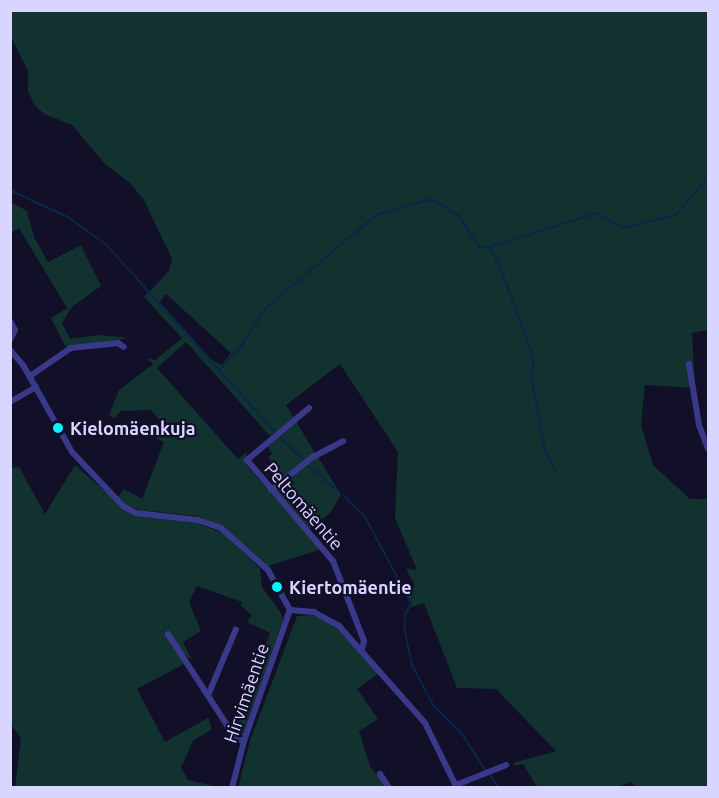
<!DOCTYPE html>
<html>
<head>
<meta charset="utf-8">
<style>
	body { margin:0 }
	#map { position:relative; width:719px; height:798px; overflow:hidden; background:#120f28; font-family:Ubuntu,sans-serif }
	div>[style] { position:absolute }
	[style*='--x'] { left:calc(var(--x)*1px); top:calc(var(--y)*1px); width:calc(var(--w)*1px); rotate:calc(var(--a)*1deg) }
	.green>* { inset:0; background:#11322f }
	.stream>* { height:1.5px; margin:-0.75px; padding:0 0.75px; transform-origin:0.75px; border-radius:0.75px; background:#0a264b }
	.minor>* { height:6px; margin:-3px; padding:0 3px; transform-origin:3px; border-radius:3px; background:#383a89 }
	.dots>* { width:16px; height:16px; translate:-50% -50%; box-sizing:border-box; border:3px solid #120f28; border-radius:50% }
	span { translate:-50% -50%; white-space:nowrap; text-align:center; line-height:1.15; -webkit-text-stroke:4.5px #120f28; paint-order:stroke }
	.poi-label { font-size:18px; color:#d8d6ff; font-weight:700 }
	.left { translate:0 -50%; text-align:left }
	.street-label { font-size:18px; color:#d8d6ff }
	.frame { position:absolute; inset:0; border:12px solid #d8d6ff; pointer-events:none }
</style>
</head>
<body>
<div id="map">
	<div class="green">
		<div style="clip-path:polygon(evenodd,10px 11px,708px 11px,708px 330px,692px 333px,695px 388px,645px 385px,641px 425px,653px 465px,690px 499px,708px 499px,708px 787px,637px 787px,631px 782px,618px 787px,537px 787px,523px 764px,515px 766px,513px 763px,556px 751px,496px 689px,457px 688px,424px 603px,412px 607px,404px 590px,415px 586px,406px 569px,417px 570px,395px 518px,398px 452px,340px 364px,286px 405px,294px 418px,270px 436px,186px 342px,157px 368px,238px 459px,247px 452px,247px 466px,322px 549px,268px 566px,221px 526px,197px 516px,140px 510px,122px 503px,118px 497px,124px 489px,142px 499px,164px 442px,142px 431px,161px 431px,161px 422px,151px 410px,121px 411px,115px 418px,109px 415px,119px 390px,153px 364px,147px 358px,155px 360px,182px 338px,144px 297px,169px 271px,172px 259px,144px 200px,130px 183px,105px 164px,72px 125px,44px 114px,34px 104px,28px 91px,28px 71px,11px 37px,10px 11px,166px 294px,231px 353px,222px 365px,211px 359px,160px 302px,166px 294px)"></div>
		<div style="clip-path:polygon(11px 202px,27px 211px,34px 237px,48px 262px,81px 245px,101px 286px,72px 307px,62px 323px,70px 339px,98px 335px,129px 338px,66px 348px,51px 318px,67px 308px,19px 228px,11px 233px)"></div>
		<div style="clip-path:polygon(296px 421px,315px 453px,283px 477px,268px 457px,272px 454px,266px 443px)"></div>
		<div style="clip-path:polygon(318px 457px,341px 495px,330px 513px,309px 529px,274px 490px)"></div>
		<div style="clip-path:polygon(75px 465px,131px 514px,197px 523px,223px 533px,260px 568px,262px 587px,281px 613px,283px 619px,243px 736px,235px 729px,270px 633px,247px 622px,252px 615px,241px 606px,242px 602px,197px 586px,189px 602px,201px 631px,183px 642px,192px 660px,182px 653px,186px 663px,137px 689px,165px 742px,208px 718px,212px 729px,193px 741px,181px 767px,188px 780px,219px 787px,15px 787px,21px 738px,10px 723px,10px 468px,19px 467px,45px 514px)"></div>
		<div style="clip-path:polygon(312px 615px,330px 621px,379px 673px,357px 689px,378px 719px,359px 731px,370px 766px,387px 787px,238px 788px,250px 741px,297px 616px)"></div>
	</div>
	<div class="stream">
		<div style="--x:10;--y:190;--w:64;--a:25"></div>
		<div style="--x:68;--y:217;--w:47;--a:35.4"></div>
		<div style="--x:106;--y:244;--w:253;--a:48"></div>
		<div style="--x:490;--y:247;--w:24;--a:62"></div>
		<div style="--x:501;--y:268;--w:96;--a:69.9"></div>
		<div style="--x:534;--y:358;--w:20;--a:96"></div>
		<div style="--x:532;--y:378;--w:71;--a:79.5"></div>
		<div style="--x:545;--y:448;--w:27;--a:66"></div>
		<div style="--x:219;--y:371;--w:31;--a:-48"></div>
		<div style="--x:240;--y:348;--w:48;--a:-57"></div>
		<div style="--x:266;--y:308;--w:144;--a:-40.2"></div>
		<div style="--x:376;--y:215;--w:58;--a:-15.9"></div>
		<div style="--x:432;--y:199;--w:32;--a:32"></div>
		<div style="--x:459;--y:216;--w:37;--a:56"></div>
		<div style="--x:480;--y:247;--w:10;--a:0"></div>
		<div style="--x:490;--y:247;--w:113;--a:-17.5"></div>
		<div style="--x:598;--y:213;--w:29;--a:31"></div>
		<div style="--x:623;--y:228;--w:55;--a:-13.8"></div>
		<div style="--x:676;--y:215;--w:50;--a:-49.9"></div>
		<div style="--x:280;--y:437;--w:33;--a:44"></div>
		<div style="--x:308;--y:466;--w:41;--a:39.1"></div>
		<div style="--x:344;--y:495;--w:32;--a:46"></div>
		<div style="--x:366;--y:518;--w:98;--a:61.9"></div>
		<div style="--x:412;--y:604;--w:12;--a:121"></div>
		<div style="--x:406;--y:614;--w:16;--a:94"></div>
		<div style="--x:405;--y:630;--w:35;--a:78"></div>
		<div style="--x:412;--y:664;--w:47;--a:62.4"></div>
		<div style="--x:434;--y:706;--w:37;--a:44"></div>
		<div style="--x:461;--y:732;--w:45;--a:56.7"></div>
		<div style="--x:489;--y:773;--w:18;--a:56"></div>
		<div style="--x:615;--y:788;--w:1;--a:-45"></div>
	</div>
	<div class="minor">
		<div style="--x:10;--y:321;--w:10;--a:61"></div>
		<div style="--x:15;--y:330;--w:11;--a:117"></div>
		<div style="--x:10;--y:350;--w:20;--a:49"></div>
		<div style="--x:23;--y:365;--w:100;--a:60.6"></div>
		<div style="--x:72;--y:452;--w:74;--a:46.6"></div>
		<div style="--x:123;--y:506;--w:15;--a:28"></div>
		<div style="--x:136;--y:513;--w:62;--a:6.4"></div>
		<div style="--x:198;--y:520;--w:24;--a:19"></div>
		<div style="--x:221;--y:528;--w:63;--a:41.8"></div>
		<div style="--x:268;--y:570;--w:46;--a:61.2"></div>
		<div style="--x:290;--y:610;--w:24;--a:5"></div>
		<div style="--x:314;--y:612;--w:29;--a:29"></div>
		<div style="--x:339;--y:626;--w:130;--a:48.4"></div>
		<div style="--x:425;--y:723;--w:72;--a:63.8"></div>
		<div style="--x:689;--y:364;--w:62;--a:80.7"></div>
		<div style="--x:699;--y:425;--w:25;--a:69"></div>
		<div style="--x:30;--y:376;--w:50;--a:-34.3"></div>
		<div style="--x:71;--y:348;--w:47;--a:-6.1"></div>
		<div style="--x:118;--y:343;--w:7;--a:34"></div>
		<div style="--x:10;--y:402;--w:30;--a:-30"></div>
		<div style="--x:309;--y:408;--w:81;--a:140"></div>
		<div style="--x:247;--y:460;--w:133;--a:49.6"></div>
		<div style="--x:333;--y:561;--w:86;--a:68.8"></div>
		<div style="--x:364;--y:641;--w:8;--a:104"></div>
		<div style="--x:271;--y:490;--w:53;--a:-38.2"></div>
		<div style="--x:313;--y:457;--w:34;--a:-28"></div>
		<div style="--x:168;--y:634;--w:125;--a:57.1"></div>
		<div style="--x:236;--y:739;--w:8;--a:14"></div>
		<div style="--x:209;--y:693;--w:69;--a:-67.1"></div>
		<div style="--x:380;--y:774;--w:17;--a:57"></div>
		<div style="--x:456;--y:785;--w:54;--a:-21.8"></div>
		<div style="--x:232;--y:788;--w:49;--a:-75.7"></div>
		<div style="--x:244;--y:741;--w:139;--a:-70.7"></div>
	</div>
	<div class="dots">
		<div style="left:58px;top:428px;background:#02f4ff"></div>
		<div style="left:277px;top:587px;background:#02f4ff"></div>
	</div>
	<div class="poi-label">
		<span class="left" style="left:70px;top:428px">Kielomäenkuja</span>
		<span class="left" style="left:289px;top:587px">Kiertomäentie</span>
	</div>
	<div class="street-label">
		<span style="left:304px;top:506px;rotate:49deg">Peltomäentie</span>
		<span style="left:246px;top:693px;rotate:-71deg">Hirvimäentie</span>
	</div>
	<div class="frame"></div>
</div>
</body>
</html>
